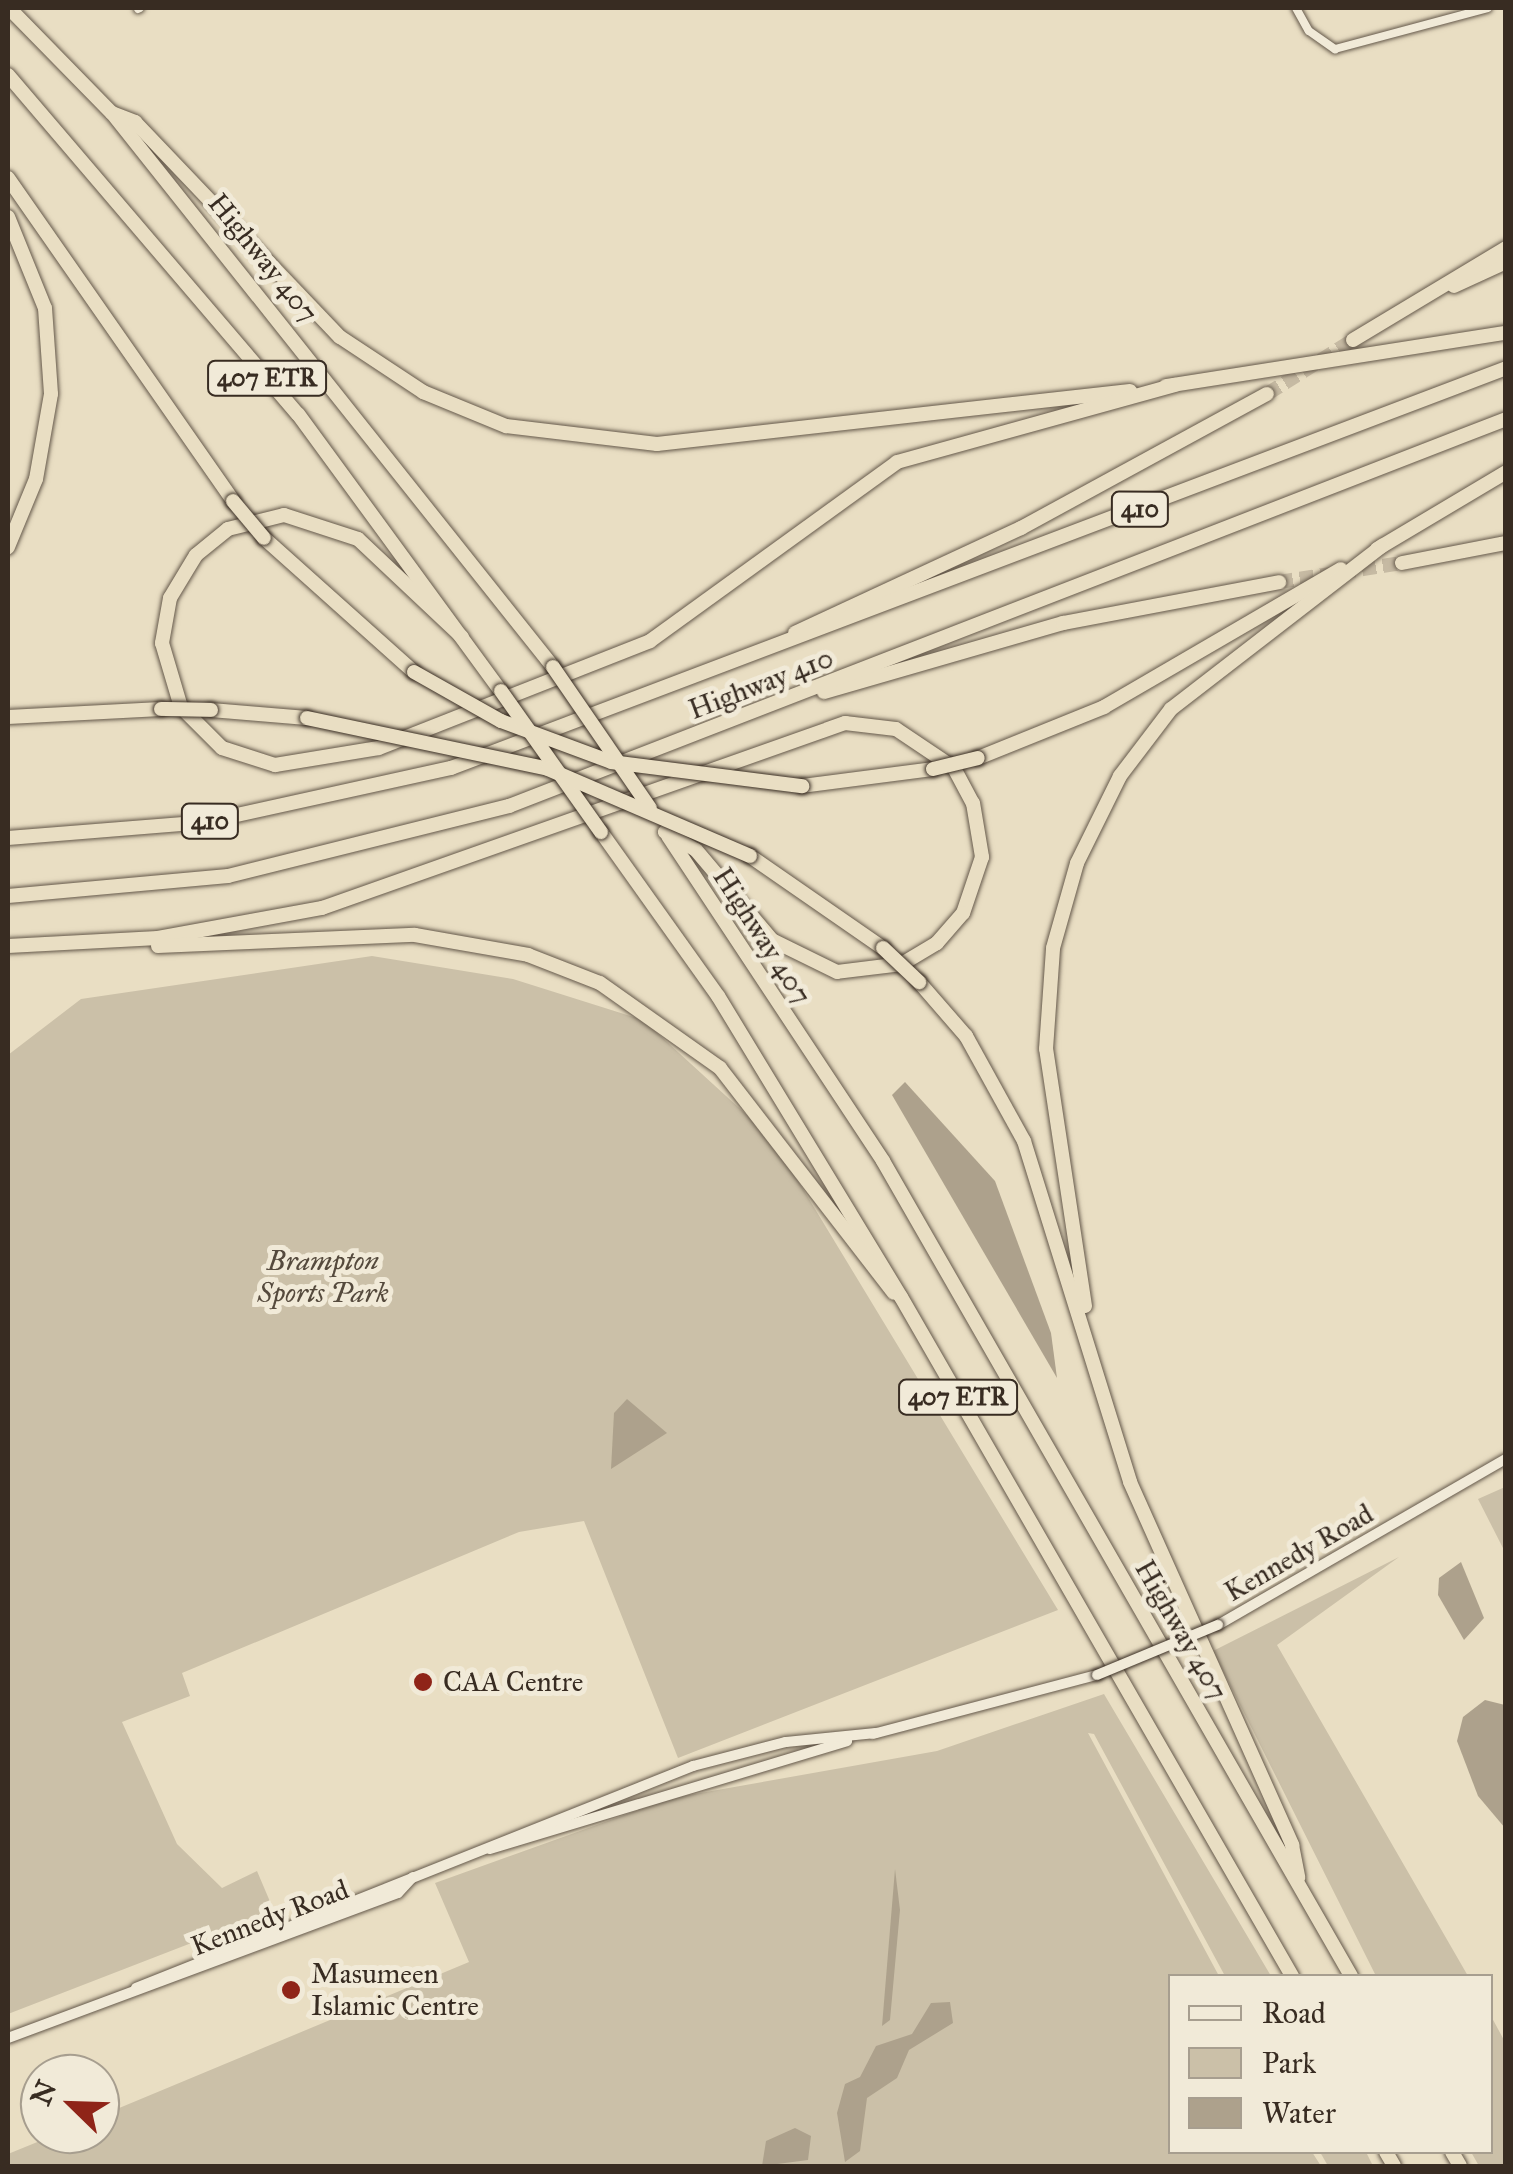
<!DOCTYPE html>
<html>
<head>
<meta charset="utf-8">
<style>
	body { margin:0 }
	#map { position:relative; width:1513px; height:2174px; overflow:hidden; background:#e9dec3; font-family:"IM FELL Great Primer",serif }
	div>[style] { position:absolute }
	[style*='--x'] { left:calc(var(--x)*1px); top:calc(var(--y)*1px); width:calc(var(--w)*1px); rotate:calc(var(--a)*1deg) }
	.green>* { inset:0; background:#cbc0a8 }
	.water>* { inset:0; background:#ada18c }
	.highway-tunnel>* { height:14px; margin-top:-7px; transform-origin:0; background:repeating-linear-gradient(90deg,#c6baa3 0 14px,transparent 0 21px) }
	.roads { filter:drop-shadow(0 0 2px #64584a) drop-shadow(0 0 2px #64584a) }
	.street>* { height:8px; margin:-4px; padding:0 4px; transform-origin:4px; border-radius:4px; background:#f1ead8 }
	.secondary>* { height:10px; margin:-5px; padding:0 5px; transform-origin:5px; border-radius:5px; background:#f1ead8 }
	.highway>* { height:14px; margin:-7px; padding:0 7px; transform-origin:7px; border-radius:7px; background:#e9dec3 }
	.bridges { filter:drop-shadow(0 0 2px #382c22) drop-shadow(0 0 2px #382c22) }
	.secondary-bridge>* { height:10px; margin:-5px; padding:0 5px; transform-origin:5px; border-radius:5px; background:#f1ead8 }
	.highway-bridge>* { height:14px; margin:-7px; padding:0 7px; transform-origin:7px; border-radius:7px; background:#e9dec3 }
	.dots>* { width:28px; height:28px; translate:-50% -50%; box-sizing:border-box; border:5px solid #f1ead8; border-radius:50% }
	span { translate:-50% -50%; white-space:nowrap; text-align:center; line-height:1.15; -webkit-text-stroke:10px #f1ead8; paint-order:stroke }
	.shield-label span { padding:2px 8px; background:#f1ead8; border:2px solid; border-radius:8px; -webkit-text-stroke-width:0 }
	.shield-label { font-size:25px; color:#382c22; font-weight:700 }
	.street-label { font-size:28px; color:#382c22 }
	.park-label { font-size:28px; color:#554a3d; font-style:italic }
	.poi-label { font-size:28px; color:#382c22 }
	.left { translate:0 -50%; text-align:left }
	.frame { position:absolute; inset:0; border:10px solid #382c22; pointer-events:none }
	.legend { position:absolute; left:1168px; top:1974px; width:325px; height:180px; box-sizing:border-box; background:#f1ead8; border:2px solid #a79e8f; margin:0; padding:12px 18px; list-style:none; font-size:30px; color:#382c22 }
	.legend li { display:flex; align-items:center; gap:20px; height:50px }
	.legend b { width:50px; border:2px solid #a79e8f }
	.north { position:absolute; left:20px; top:2054px; width:100px; height:100px; box-sizing:border-box; background:#f1ead8; border:2px solid #a79e8f; border-radius:50%; rotate:293deg; font-size:28px; font-weight:700; line-height:40px; text-align:center; color:#382c22 }
	.north::after { content:''; display:block; margin:auto; width:35px; height:45px; background:#8f2418; clip-path:polygon(50% 0,100% 100%,50% 72%,0 100%) }
</style>
</head>
<body>
<div id="map">
	<div class="green">
		<div style="clip-path:polygon(372px 956px,513px 979px,643px 1020px,772px 1138px,1058px 1610px,678px 1758px,584px 1521px,519px 1532px,182px 1673px,190px 1696px,122px 1722px,177px 1844px,222px 1888px,257px 1871px,274px 1911px,8px 2014px,8px 1055px,81px 999px)"></div>
		<div style="clip-path:polygon(1505px 1487px,1505px 1552px,1478px 1499px)"></div>
		<div style="clip-path:polygon(1399px 1557px,1277px 1645px,1468px 1976px,1376px 1976px,1213px 1651px)"></div>
		<div style="clip-path:polygon(1104px 1694px,1271px 1976px,1225px 1976px,1094px 1734px,1088px 1733px,1219px 1976px,1170px 1976px,1170px 2152px,1312px 2152px,1321px 2166px,8px 2166px,8px 2154px,57px 2134px,100px 2134px,100px 2116px,469px 1962px,435px 1883px,672px 1798px,937px 1751px)"></div>
		<div style="clip-path:polygon(1491px 2016px,1505px 2042px,1505px 2166px,1479px 2166px,1471px 2152px,1490px 2152px)"></div>
		<div style="clip-path:polygon(1320px 2152px,1366px 2152px,1373px 2166px,1328px 2166px)"></div>
	</div>
	<div class="water">
		<div style="clip-path:polygon(905px 1082px,995px 1181px,1051px 1333px,1057px 1378px,892px 1095px)"></div>
		<div style="clip-path:polygon(627px 1399px,667px 1433px,611px 1469px,614px 1413px)"></div>
		<div style="clip-path:polygon(1461px 1562px,1484px 1618px,1464px 1640px,1438px 1595px,1439px 1578px)"></div>
		<div style="clip-path:polygon(1485px 1700px,1505px 1705px,1505px 1828px,1478px 1796px,1457px 1741px,1463px 1717px)"></div>
		<div style="clip-path:polygon(895px 1869px,900px 1910px,890px 2020px,882px 2026px)"></div>
		<div style="clip-path:polygon(950px 2002px,953px 2023px,909px 2050px,897px 2078px,867px 2098px,860px 2151px,845px 2162px,837px 2113px,845px 2084px,860px 2077px,876px 2046px,912px 2034px,931px 2003px)"></div>
		<div style="clip-path:polygon(795px 2128px,811px 2136px,808px 2160px,762px 2166px,766px 2141px)"></div>
	</div>
	<div class="highway-tunnel">
		<div style="--x:1267;--y:394;--w:102;--a:-32.1"></div>
		<div style="--x:1279;--y:582;--w:124;--a:-8.8"></div>
	</div>
	<div class="roads">
		<div class="street">
			<div style="--x:1296;--y:8;--w:26;--a:61"></div>
			<div style="--x:1309;--y:31;--w:32;--a:35"></div>
			<div style="--x:1335;--y:49;--w:158;--a:-15"></div>
			<div style="--x:138;--y:9;--w:2;--a:-27"></div>
		</div>
		<div class="secondary">
			<div style="--x:1218;--y:1625;--w:332;--a:-30"></div>
			<div style="--x:873;--y:1734;--w:232;--a:-14.8"></div>
			<div style="--x:490;--y:1849;--w:373;--a:-16.8"></div>
			<div style="--x:136;--y:1988;--w:600;--a:-21.73"></div>
			<div style="--x:693;--y:1766;--w:96;--a:-14.5"></div>
			<div style="--x:786;--y:1742;--w:90;--a:-5.7"></div>
			<div style="--x:8;--y:2038;--w:416;--a:-20.4"></div>
			<div style="--x:398;--y:1893;--w:22;--a:-47"></div>
		</div>
		<div class="highway">
			<div style="--x:9;--y:8;--w:147;--a:45.6"></div>
			<div style="--x:112;--y:113;--w:708;--a:51.48"></div>
			<div style="--x:8;--y:75;--w:446;--a:49.5"></div>
			<div style="--x:298;--y:414;--w:343;--a:53.8"></div>
			<div style="--x:112;--y:113;--w:25;--a:21"></div>
			<div style="--x:135;--y:122;--w:297;--a:46.4"></div>
			<div style="--x:340;--y:337;--w:100;--a:33.5"></div>
			<div style="--x:423;--y:392;--w:90;--a:22.3"></div>
			<div style="--x:506;--y:426;--w:152;--a:6.8"></div>
			<div style="--x:657;--y:444;--w:476;--a:-6.4"></div>
			<div style="--x:8;--y:178;--w:394;--a:55.1"></div>
			<div style="--x:8;--y:217;--w:98;--a:67.9"></div>
			<div style="--x:45;--y:308;--w:86;--a:86"></div>
			<div style="--x:51;--y:394;--w:86;--a:100"></div>
			<div style="--x:36;--y:479;--w:74;--a:112.4"></div>
			<div style="--x:1454;--y:286;--w:57;--a:-24.8"></div>
			<div style="--x:1353;--y:340;--w:179;--a:-31"></div>
			<div style="--x:1166;--y:386;--w:344;--a:-8.9"></div>
			<div style="--x:264;--y:538;--w:201;--a:41.8"></div>
			<div style="--x:1377;--y:549;--w:150;--a:-30.8"></div>
			<div style="--x:1402;--y:563;--w:106;--a:-10.9"></div>
			<div style="--x:795;--y:633;--w:249;--a:-24.9"></div>
			<div style="--x:1021;--y:528;--w:280;--a:-28.6"></div>
			<div style="--x:462;--y:637;--w:143;--a:-136.7"></div>
			<div style="--x:358;--y:539;--w:78;--a:-162"></div>
			<div style="--x:284;--y:515;--w:58;--a:166"></div>
			<div style="--x:228;--y:529;--w:41;--a:140.9"></div>
			<div style="--x:196;--y:555;--w:50;--a:121.2"></div>
			<div style="--x:170;--y:598;--w:46;--a:100.1"></div>
			<div style="--x:162;--y:643;--w:67;--a:73.5"></div>
			<div style="--x:181;--y:707;--w:58;--a:45"></div>
			<div style="--x:222;--y:748;--w:56;--a:17.8"></div>
			<div style="--x:275;--y:765;--w:105;--a:-9.3"></div>
			<div style="--x:379;--y:748;--w:291;--a:-21.5"></div>
			<div style="--x:650;--y:641;--w:305;--a:-35.9"></div>
			<div style="--x:897;--y:462;--w:288;--a:-15.5"></div>
			<div style="--x:824;--y:692;--w:249;--a:-16.1"></div>
			<div style="--x:1063;--y:623;--w:220;--a:-10.7"></div>
			<div style="--x:211;--y:710;--w:96;--a:4.8"></div>
			<div style="--x:8;--y:717;--w:153;--a:-3"></div>
			<div style="--x:978;--y:758;--w:136;--a:-22"></div>
			<div style="--x:1104;--y:707;--w:274;--a:-30.2"></div>
			<div style="--x:802;--y:786;--w:132;--a:-7.4"></div>
			<div style="--x:601;--y:832;--w:201;--a:54.5"></div>
			<div style="--x:718;--y:996;--w:352;--a:58.7"></div>
			<div style="--x:901;--y:1297;--w:784;--a:60.06"></div>
			<div style="--x:668;--y:836;--w:390;--a:56.5"></div>
			<div style="--x:883;--y:1161;--w:940;--a:60.13"></div>
			<div style="--x:8;--y:838;--w:198;--a:-4.6"></div>
			<div style="--x:205;--y:822;--w:252;--a:-12.4"></div>
			<div style="--x:451;--y:768;--w:1128;--a:-20.76"></div>
			<div style="--x:750;--y:856;--w:162;--a:34.7"></div>
			<div style="--x:8;--y:896;--w:221;--a:-5.2"></div>
			<div style="--x:228;--y:876;--w:290;--a:-14"></div>
			<div style="--x:509;--y:806;--w:1069;--a:-21.21"></div>
			<div style="--x:8;--y:946;--w:150;--a:-3.1"></div>
			<div style="--x:158;--y:938;--w:167;--a:-10.4"></div>
			<div style="--x:322;--y:908;--w:555;--a:-19.48"></div>
			<div style="--x:845;--y:723;--w:51;--a:6.7"></div>
			<div style="--x:896;--y:729;--w:70;--a:33.9"></div>
			<div style="--x:954;--y:768;--w:40;--a:62"></div>
			<div style="--x:973;--y:803;--w:55;--a:80.5"></div>
			<div style="--x:982;--y:857;--w:59;--a:108.7"></div>
			<div style="--x:963;--y:913;--w:40;--a:131"></div>
			<div style="--x:937;--y:943;--w:41;--a:149"></div>
			<div style="--x:902;--y:964;--w:65;--a:173"></div>
			<div style="--x:837;--y:972;--w:72;--a:-153.8"></div>
			<div style="--x:772;--y:940;--w:118;--a:-130.2"></div>
			<div style="--x:696;--y:850;--w:36;--a:-150"></div>
			<div style="--x:158;--y:946;--w:257;--a:-2.5"></div>
			<div style="--x:415;--y:935;--w:115;--a:10"></div>
			<div style="--x:528;--y:955;--w:77;--a:21.3"></div>
			<div style="--x:600;--y:983;--w:147;--a:35.3"></div>
			<div style="--x:720;--y:1068;--w:284;--a:52.3"></div>
			<div style="--x:919;--y:982;--w:72;--a:49"></div>
			<div style="--x:966;--y:1036;--w:120;--a:61.1"></div>
			<div style="--x:1024;--y:1141;--w:357;--a:72.7"></div>
			<div style="--x:1130;--y:1482;--w:398;--a:65.9"></div>
			<div style="--x:1292;--y:1845;--w:33;--a:79"></div>
			<div style="--x:1085;--y:1306;--w:260;--a:-98.6"></div>
			<div style="--x:1046;--y:1049;--w:101;--a:-86"></div>
			<div style="--x:1053;--y:948;--w:88;--a:-74.2"></div>
			<div style="--x:1077;--y:863;--w:97;--a:-63.7"></div>
			<div style="--x:1120;--y:776;--w:84;--a:-52.7"></div>
			<div style="--x:1171;--y:709;--w:267;--a:-37.7"></div>
			<div style="--x:1386;--y:2152;--w:16;--a:60"></div>
			<div style="--x:1452;--y:2152;--w:16;--a:60"></div>
		</div>
	</div>
	<div class="bridges">
		<div class="secondary-bridge">
			<div style="--x:1097;--y:1675;--w:131;--a:-22.5"></div>
		</div>
		<div class="highway-bridge">
			<div style="--x:233;--y:501;--w:48;--a:50"></div>
			<div style="--x:553;--y:667;--w:171;--a:55.5"></div>
			<div style="--x:414;--y:672;--w:100;--a:29.4"></div>
			<div style="--x:501;--y:721;--w:117;--a:20.4"></div>
			<div style="--x:611;--y:762;--w:193;--a:7.2"></div>
			<div style="--x:501;--y:691;--w:173;--a:54.7"></div>
			<div style="--x:161;--y:709;--w:50;--a:1.1"></div>
			<div style="--x:307;--y:718;--w:246;--a:11.9"></div>
			<div style="--x:548;--y:769;--w:220;--a:23.3"></div>
			<div style="--x:933;--y:769;--w:46;--a:-13.7"></div>
			<div style="--x:883;--y:948;--w:50;--a:43.4"></div>
		</div>
	</div>
	<div class="dots">
		<div style="left:423px;top:1682px;background:#8f2418"></div>
		<div style="left:291px;top:1990px;background:#8f2418"></div>
	</div>
	<div class="shield-label">
		<span style="left:267px;top:378px">407 ETR</span>
		<span style="left:1140px;top:509px">410</span>
		<span style="left:210px;top:821px">410</span>
		<span style="left:958px;top:1397px">407 ETR</span>
	</div>
	<div class="street-label">
		<span style="left:263px;top:258px;rotate:51deg">Highway 407</span>
		<span style="left:761px;top:684px;rotate:-21deg">Highway 410</span>
		<span style="left:762px;top:936px;rotate:57deg">Highway 407</span>
		<span style="left:1299px;top:1553px;rotate:-30deg">Kennedy Road</span>
		<span style="left:1181px;top:1630px;rotate:60deg">Highway 407</span>
		<span style="left:270px;top:1918px;rotate:-21deg">Kennedy Road</span>
	</div>
	<div class="park-label">
		<span style="left:323px;top:1277px">Brampton<br>Sports Park</span>
	</div>
	<div class="poi-label">
		<span class="left" style="left:443px;top:1682px">CAA Centre</span>
		<span class="left" style="left:311px;top:1990px">Masumeen<br>Islamic Centre</span>
	</div>
	<div class="frame"></div>
	<ul class="legend">
	<li><b style="height:12px;background:#f1ead8"></b>Road</li>
	<li><b style="height:28px;background:#cbc0a8"></b>Park</li>
	<li><b style="height:28px;background:#ada18c"></b>Water</li>
	</ul>
	<div class="north">N</div>
</div>
</body>
</html>
